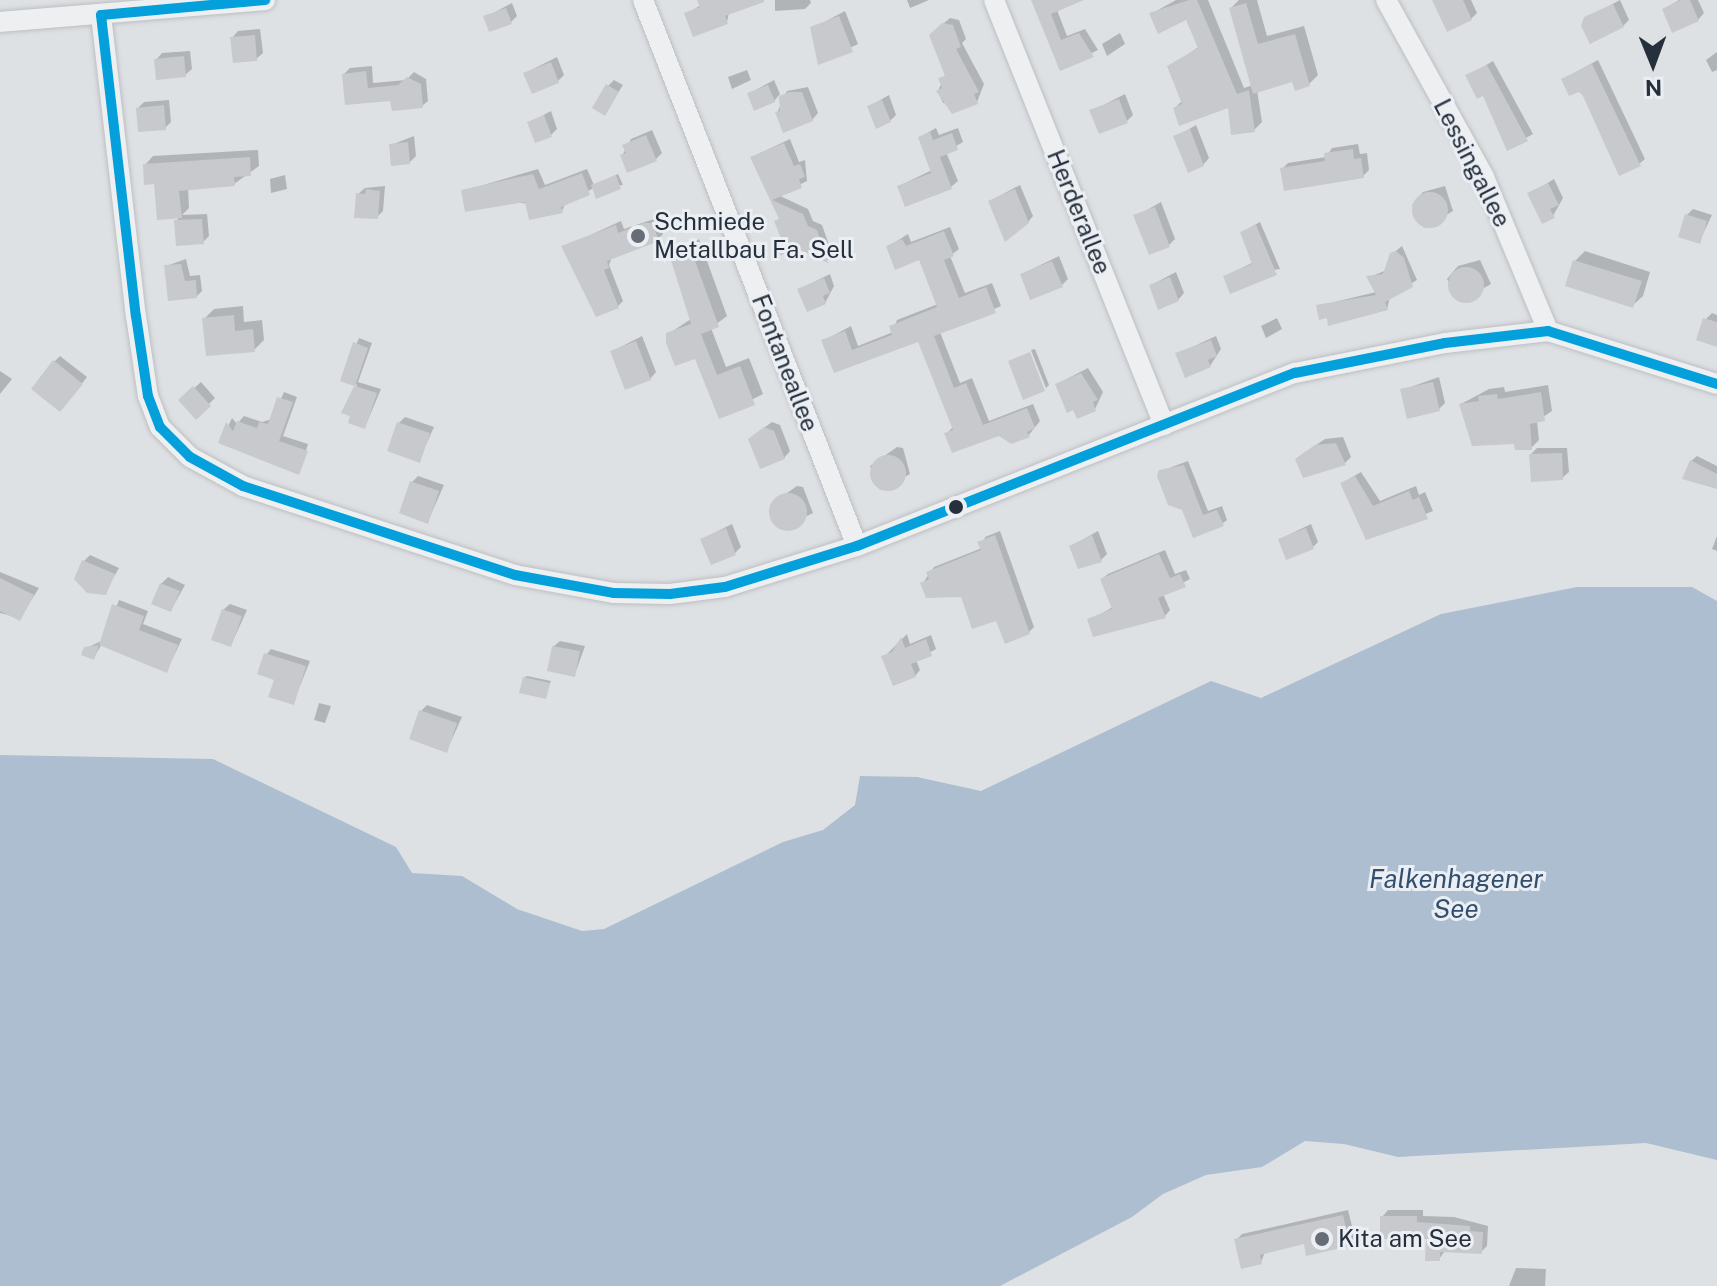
<!DOCTYPE html>
<html>
<head>
<meta charset="utf-8">
<style>
	body { margin:0 }
	#map { position:relative; width:1717px; height:1286px; overflow:hidden; background:#dee1e4; font-family:"Public Sans",sans-serif }
	div>[style] { position:absolute }
	[style*='--x'] { left:calc(var(--x)*1px); top:calc(var(--y)*1px); width:calc(var(--w)*1px); rotate:calc(var(--a)*1deg) }
	.water>* { inset:0; background:#acbecf }
	.shadow>* { inset:0; background:#0003 }
	.building>* { inset:0; background:#c7c9cc }
	.round { border-radius:50% }
	.roads { filter:drop-shadow(0 0 2px #bdbfc2) drop-shadow(0 0 2px #bdbfc2) }
	.street>* { height:20px; margin:-10px; padding:0 10px; transform-origin:10px; border-radius:10px; background:#eeeff1 }
	.bus-1>* { height:10px; margin:-5px; padding:0 5px; transform-origin:5px; border-radius:5px; background:#04a0db }
	.dots>* { width:22px; height:22px; translate:-50% -50%; box-sizing:border-box; border:4px solid #ebeff4; border-radius:50% }
	span { translate:-50% -50%; white-space:nowrap; text-align:center; line-height:1.15; -webkit-text-stroke:6px #ebeff4; paint-order:stroke }
	.street-label { font-size:24px; color:#262f3c }
	.poi-label { font-size:24px; color:#262f3c }
	.left { translate:0 -50%; text-align:left }
	.water-label { font-size:26px; color:#324f6f; font-style:italic }
	.north { position:absolute; left:1613px; top:24px; width:80px; height:80px; -webkit-text-stroke:6px #ebeff4; paint-order:stroke; rotate:179deg; font-size:22px; font-weight:700; line-height:32px; text-align:center; color:#262f3c }
	.north::after { content:''; display:block; margin:auto; width:28px; height:36px; background:#262f3c; clip-path:polygon(50% 0,100% 100%,50% 72%,0 100%) }
</style>
</head>
<body>
<div id="map">
	<div class="water">
		<div style="clip-path:polygon(1577px 587px,1692px 587px,1717px 601px,1717px 1160px,1646px 1143px,1398px 1157px,1344px 1144px,1305px 1141px,1262px 1167px,1206px 1175px,1163px 1194px,1132px 1217px,1000px 1286px,0 1286px,0 755px,213px 759px,396px 847px,412px 873px,462px 876px,517px 909px,582px 931px,604px 929px,783px 842px,823px 830px,855px 805px,860px 776px,917px 777px,981px 791px,1211px 681px,1261px 698px,1441px 614px)"></div>
	</div>
	<div class="shadow">
		<div style="clip-path:polygon(699px 0,745px 0,729px 12px,727px 22px,686px 14px,701px 5px)"></div>
		<div style="clip-path:polygon(775px 0,810px 0,811px 3px,805px 9px,775px 11px)"></div>
		<div style="clip-path:polygon(907px 0,929px 0,910px 8px)"></div>
		<div style="clip-path:polygon(1033px 0,1065px 0,1057px 10px,1067px 36px,1085px 29px,1098px 50px,1061px 68px)"></div>
		<div style="clip-path:polygon(1176px 0,1208px 0,1244px 88px,1253px 85px,1231px 8px,1239px 0,1257px 0,1267px 36px,1304px 26px,1318px 75px,1309px 84px,1293px 80px,1257px 90px,1262px 122px,1254px 130px,1229px 105px,1175px 108px,1183px 100px,1169px 67px,1200px 46px,1188px 18px,1151px 14px)"></div>
		<div style="clip-path:polygon(1438px 0,1471px 0,1477px 13px,1471px 19px)"></div>
		<div style="clip-path:polygon(1620px 0,1629px 20px,1623px 26px,1586px 18px)"></div>
		<div style="clip-path:polygon(1679px 0,1698px 0,1704px 13px,1698px 20px,1664px 9px)"></div>
		<div style="clip-path:polygon(512px 3px,517px 16px,511px 22px,486px 17px)"></div>
		<div style="clip-path:polygon(845px 11px,858px 44px,819px 63px,813px 28px)"></div>
		<div style="clip-path:polygon(950px 18px,959px 20px,966px 39px,962px 43px,984px 84px,977px 102px,943px 103px,938px 91px,946px 73px,937px 29px)"></div>
		<div style="clip-path:polygon(260px 29px,263px 53px,256px 59px,232px 38px,238px 31px)"></div>
		<div style="clip-path:polygon(1120px 33px,1125px 44px,1107px 56px,1102px 44px)"></div>
		<div style="clip-path:polygon(190px 51px,192px 69px,185px 75px,156px 60px,162px 53px)"></div>
		<div style="clip-path:polygon(1717px 52px,1717px 70px,1712px 72px,1706px 60px)"></div>
		<div style="clip-path:polygon(557px 57px,564px 75px,558px 81px,525px 73px)"></div>
		<div style="clip-path:polygon(1598px 60px,1645px 159px,1639px 164px,1580px 89px,1563px 79px)"></div>
		<div style="clip-path:polygon(1493px 61px,1533px 134px,1508px 148px,1484px 93px,1468px 76px)"></div>
		<div style="clip-path:polygon(372px 66px,373px 83px,406px 80px,414px 72px,426px 79px,428px 101px,422px 106px,392px 99px,347px 102px,344px 74px,350px 68px)"></div>
		<div style="clip-path:polygon(747px 70px,751px 80px,732px 89px,728px 77px)"></div>
		<div style="clip-path:polygon(614px 80px,623px 85px,605px 113px,608px 86px)"></div>
		<div style="clip-path:polygon(774px 80px,780px 94px,774px 101px,750px 93px)"></div>
		<div style="clip-path:polygon(808px 87px,818px 113px,812px 120px,777px 113px,787px 91px)"></div>
		<div style="clip-path:polygon(1125px 94px,1133px 115px,1127px 121px,1092px 111px)"></div>
		<div style="clip-path:polygon(889px 95px,896px 115px,890px 121px,870px 106px)"></div>
		<div style="clip-path:polygon(169px 100px,171px 122px,165px 128px,138px 108px,144px 102px)"></div>
		<div style="clip-path:polygon(551px 111px,557px 129px,551px 135px,529px 123px)"></div>
		<div style="clip-path:polygon(1196px 125px,1209px 158px,1203px 165px,1176px 137px)"></div>
		<div style="clip-path:polygon(936px 128px,939px 135px,958px 128px,963px 142px,946px 152px,958px 181px,951px 187px,899px 186px,932px 170px,920px 137px)"></div>
		<div style="clip-path:polygon(652px 130px,662px 153px,656px 159px,622px 156px,631px 139px)"></div>
		<div style="clip-path:polygon(414px 136px,416px 156px,410px 162px,391px 145px)"></div>
		<div style="clip-path:polygon(790px 139px,799px 162px,805px 160px,807px 181px,778px 195px,808px 209px,813px 221px,822px 225px,833px 256px,828px 260px,785px 243px,776px 222px,781px 217px,752px 157px)"></div>
		<div style="clip-path:polygon(1358px 144px,1360px 154px,1367px 153px,1369px 170px,1363px 176px,1282px 169px,1288px 163px,1326px 157px,1332px 148px)"></div>
		<div style="clip-path:polygon(258px 150px,259px 166px,234px 184px,188px 188px,189px 208px,182px 215px,207px 214px,209px 236px,203px 242px,176px 221px,180px 216px,145px 165px,153px 156px)"></div>
		<div style="clip-path:polygon(538px 169px,545px 185px,587px 169px,594px 185px,618px 174px,623px 185px,594px 188px,566px 202px,562px 211px,463px 191px)"></div>
		<div style="clip-path:polygon(285px 175px,287px 189px,271px 193px,270px 179px)"></div>
		<div style="clip-path:polygon(1554px 179px,1563px 198px,1553px 216px,1530px 194px)"></div>
		<div style="clip-path:polygon(1020px 185px,1033px 216px,1028px 222px,990px 201px)"></div>
		<div style="clip-path:polygon(385px 186px,383px 211px,377px 217px,358px 194px,365px 188px)"></div>
		<div style="clip-path:polygon(1445px 186px,1453px 211px,1424px 228px,1412px 205px,1423px 192px)"></div>
		<div style="clip-path:polygon(1161px 202px,1175px 239px,1169px 245px,1136px 216px)"></div>
		<div style="clip-path:polygon(1693px 209px,1712px 215px,1699px 242px,1687px 215px)"></div>
		<div style="clip-path:polygon(657px 218px,663px 234px,658px 239px,612px 257px,609px 265px,623px 301px,617px 307px,564px 247px,621px 221px,624px 229px)"></div>
		<div style="clip-path:polygon(1260px 222px,1280px 269px,1225px 276px,1254px 262px,1242px 232px)"></div>
		<div style="clip-path:polygon(950px 227px,959px 249px,950px 256px,965px 293px,992px 283px,1001px 306px,940px 332px,960px 383px,972px 378px,989px 421px,1033px 404px,1040px 421px,1028px 436px,947px 433px,954px 426px,919px 340px,835px 370px,823px 341px,851px 326px,858px 346px,893px 332px,897px 320px,938px 304px,920px 257px,889px 246px,908px 234px,911px 242px)"></div>
		<div style="clip-path:polygon(699px 239px,727px 316px,711px 328px,726px 367px,749px 358px,763px 394px,720px 416px,696px 356px,668px 334px,691px 319px,672px 255px)"></div>
		<div style="clip-path:polygon(1402px 246px,1417px 280px,1390px 297px,1387px 309px,1330px 323px,1318px 306px,1376px 292px,1369px 277px,1387px 270px,1392px 254px)"></div>
		<div style="clip-path:polygon(1585px 251px,1650px 272px,1643px 296px,1633px 305px,1575px 261px)"></div>
		<div style="clip-path:polygon(1059px 256px,1068px 279px,1062px 285px,1022px 274px)"></div>
		<div style="clip-path:polygon(186px 259px,190px 276px,200px 275px,202px 291px,197px 296px,166px 266px)"></div>
		<div style="clip-path:polygon(1480px 260px,1491px 284px,1459px 302px,1447px 279px,1458px 266px)"></div>
		<div style="clip-path:polygon(1176px 272px,1184px 293px,1178px 300px,1151px 285px)"></div>
		<div style="clip-path:polygon(830px 274px,834px 286px,825px 303px,800px 289px)"></div>
		<div style="clip-path:polygon(243px 306px,244px 322px,262px 320px,264px 340px,254px 350px,204px 319px,214px 309px)"></div>
		<div style="clip-path:polygon(1712px 313px,1717px 315px,1717px 343px,1706px 319px)"></div>
		<div style="clip-path:polygon(1277px 318px,1282px 329px,1266px 338px,1261px 326px)"></div>
		<div style="clip-path:polygon(642px 336px,656px 372px,650px 379px,613px 351px)"></div>
		<div style="clip-path:polygon(1216px 336px,1221px 349px,1210px 366px,1177px 354px)"></div>
		<div style="clip-path:polygon(359px 338px,372px 343px,358px 382px,381px 389px,365px 427px,344px 412px,357px 385px,342px 379px)"></div>
		<div style="clip-path:polygon(1035px 349px,1049px 385px,1046px 388px,1031px 350px)"></div>
		<div style="clip-path:polygon(60px 356px,87px 377px,66px 404px,54px 362px)"></div>
		<div style="clip-path:polygon(1088px 368px,1103px 392px,1095px 409px,1057px 384px)"></div>
		<div style="clip-path:polygon(0 371px,12px 379px,0 394px)"></div>
		<div style="clip-path:polygon(1439px 377px,1445px 403px,1439px 409px,1402px 390px)"></div>
		<div style="clip-path:polygon(201px 382px,215px 398px,196px 417px,181px 400px)"></div>
		<div style="clip-path:polygon(1548px 385px,1552px 411px,1537px 421px,1539px 440px,1531px 448px,1461px 404px,1489px 389px,1504px 387px,1505px 392px)"></div>
		<div style="clip-path:polygon(284px 392px,297px 397px,283px 436px,308px 444px,299px 473px,221px 442px,232px 418px,237px 424px,244px 416px,262px 422px,272px 419px)"></div>
		<div style="clip-path:polygon(405px 417px,434px 427px,419px 460px,399px 423px)"></div>
		<div style="clip-path:polygon(772px 422px,780px 425px,790px 451px,784px 458px,757px 433px)"></div>
		<div style="clip-path:polygon(1343px 437px,1351px 457px,1345px 463px,1304px 453px,1325px 439px)"></div>
		<div style="clip-path:polygon(897px 447px,903px 448px,910px 474px,880px 490px,870px 466px)"></div>
		<div style="clip-path:polygon(1537px 448px,1567px 448px,1569px 472px,1562px 478px,1531px 454px)"></div>
		<div style="clip-path:polygon(1697px 456px,1717px 466px,1717px 484px,1691px 461px)"></div>
		<div style="clip-path:polygon(1188px 461px,1208px 511px,1222px 506px,1227px 520px,1222px 524px,1184px 509px,1161px 471px)"></div>
		<div style="clip-path:polygon(1361px 472px,1380px 501px,1416px 486px,1419px 495px,1425px 492px,1433px 511px,1367px 537px,1342px 483px)"></div>
		<div style="clip-path:polygon(418px 476px,444px 485px,428px 521px,412px 482px)"></div>
		<div style="clip-path:polygon(797px 486px,803px 487px,813px 513px,780px 529px,770px 505px)"></div>
		<div style="clip-path:polygon(732px 524px,741px 547px,735px 553px,702px 539px)"></div>
		<div style="clip-path:polygon(1311px 524px,1318px 542px,1313px 547px,1280px 539px)"></div>
		<div style="clip-path:polygon(1000px 531px,1034px 627px,1029px 632px,963px 595px,923px 583px,934px 567px,982px 548px,985px 537px)"></div>
		<div style="clip-path:polygon(1098px 531px,1107px 554px,1101px 560px,1071px 546px)"></div>
		<div style="clip-path:polygon(1717px 536px,1717px 551px,1712px 549px)"></div>
		<div style="clip-path:polygon(1165px 550px,1175px 574px,1186px 570px,1190px 579px,1163px 594px,1170px 610px,1165px 616px,1090px 620px,1113px 607px,1102px 579px,1108px 574px)"></div>
		<div style="clip-path:polygon(90px 555px,119px 568px,105px 592px,84px 561px)"></div>
		<div style="clip-path:polygon(0 572px,39px 588px,20px 618px,0 613px)"></div>
		<div style="clip-path:polygon(168px 577px,185px 585px,171px 610px,161px 584px)"></div>
		<div style="clip-path:polygon(119px 600px,148px 611px,143px 624px,182px 639px,167px 670px,102px 644px,94px 657px,85px 649px,103px 640px)"></div>
		<div style="clip-path:polygon(230px 604px,247px 610px,231px 645px,223px 610px)"></div>
		<div style="clip-path:polygon(907px 634px,910px 644px,931px 635px,936px 649px,916px 660px,920px 670px,915px 676px,884px 657px)"></div>
		<div style="clip-path:polygon(560px 641px,585px 646px,575px 674px,553px 647px)"></div>
		<div style="clip-path:polygon(271px 649px,310px 661px,293px 703px,266px 655px)"></div>
		<div style="clip-path:polygon(527px 676px,551px 681px,545px 697px,524px 678px)"></div>
		<div style="clip-path:polygon(319px 703px,331px 706px,325px 723px,314px 720px)"></div>
		<div style="clip-path:polygon(427px 705px,462px 717px,447px 750px,421px 711px)"></div>
		<div style="clip-path:polygon(1348px 1210px,1355px 1238px,1349px 1244px,1305px 1242px,1265px 1252px,1261px 1262px,1237px 1239px,1242px 1234px)"></div>
		<div style="clip-path:polygon(1388px 1210px,1423px 1210px,1423px 1216px,1454px 1217px,1488px 1226px,1487px 1246px,1481px 1252px,1445px 1251px,1439px 1259px,1428px 1237px,1382px 1217px)"></div>
		<div style="clip-path:polygon(1516px 1268px,1546px 1269px,1545px 1286px,1509px 1286px)"></div>
	</div>
	<div class="building">
		<div style="clip-path:polygon(697px 0,764px 0,764px 2px,725px 16px,728px 24px,693px 37px,684px 13px,700px 7px)"></div>
		<div style="clip-path:polygon(1031px 0,1084px 0,1051px 14px,1061px 40px,1079px 33px,1094px 57px,1060px 71px)"></div>
		<div style="clip-path:polygon(1189px 0,1197px 0,1237px 94px,1249px 90px,1255px 132px,1231px 135px,1228px 108px,1179px 126px,1173px 108px,1182px 104px,1167px 66px,1198px 48px,1186px 20px,1158px 34px,1149px 13px)"></div>
		<div style="clip-path:polygon(1432px 0,1463px 0,1472px 20px,1447px 32px)"></div>
		<div style="clip-path:polygon(1681px 0,1690px 0,1699px 21px,1672px 33px,1662px 9px)"></div>
		<div style="clip-path:polygon(1246px 3px,1258px 44px,1295px 34px,1310px 86px,1295px 91px,1292px 82px,1253px 94px,1229px 8px)"></div>
		<div style="clip-path:polygon(1613px 4px,1624px 27px,1590px 44px,1581px 26px,1584px 17px)"></div>
		<div style="clip-path:polygon(506px 8px,512px 24px,489px 32px,483px 16px)"></div>
		<div style="clip-path:polygon(839px 16px,853px 52px,818px 65px,810px 27px)"></div>
		<div style="clip-path:polygon(942px 23px,953px 25px,961px 47px,956px 49px,979px 92px,974px 94px,978px 104px,952px 114px,936px 91px,942px 88px,938px 78px,945px 76px,929px 35px)"></div>
		<div style="clip-path:polygon(255px 35px,257px 61px,233px 63px,230px 37px)"></div>
		<div style="clip-path:polygon(184px 56px,186px 77px,156px 80px,154px 59px)"></div>
		<div style="clip-path:polygon(551px 62px,559px 83px,532px 94px,523px 73px)"></div>
		<div style="clip-path:polygon(1592px 64px,1641px 166px,1619px 176px,1583px 96px,1579px 92px,1569px 96px,1561px 79px)"></div>
		<div style="clip-path:polygon(1487px 65px,1528px 141px,1507px 151px,1483px 96px,1477px 99px,1465px 75px)"></div>
		<div style="clip-path:polygon(366px 71px,368px 88px,398px 85px,407px 77px,421px 84px,423px 108px,392px 111px,390px 101px,345px 105px,342px 74px)"></div>
		<div style="clip-path:polygon(606px 84px,619px 92px,605px 116px,592px 108px)"></div>
		<div style="clip-path:polygon(768px 85px,775px 102px,754px 111px,747px 93px)"></div>
		<div style="clip-path:polygon(790px 92px,802px 92px,813px 121px,783px 133px,775px 112px,780px 111px,779px 96px)"></div>
		<div style="clip-path:polygon(1119px 99px,1128px 123px,1099px 134px,1089px 110px)"></div>
		<div style="clip-path:polygon(882px 100px,891px 122px,876px 129px,867px 106px)"></div>
		<div style="clip-path:polygon(164px 105px,166px 130px,138px 132px,136px 108px)"></div>
		<div style="clip-path:polygon(544px 115px,552px 137px,535px 143px,527px 122px)"></div>
		<div style="clip-path:polygon(1190px 129px,1204px 166px,1188px 173px,1173px 136px)"></div>
		<div style="clip-path:polygon(930px 132px,933px 140px,952px 133px,958px 150px,940px 157px,952px 189px,905px 207px,897px 186px,931px 173px,918px 137px)"></div>
		<div style="clip-path:polygon(646px 135px,657px 161px,627px 173px,620px 155px,626px 153px,622px 145px)"></div>
		<div style="clip-path:polygon(408px 142px,410px 164px,391px 166px,389px 144px)"></div>
		<div style="clip-path:polygon(784px 143px,794px 166px,800px 164px,805px 177px,799px 179px,802px 188px,772px 200px,803px 214px,808px 226px,817px 230px,828px 263px,798px 249px,778px 256px,783px 243px,774px 221px,779px 219px,750px 157px)"></div>
		<div style="clip-path:polygon(1353px 149px,1354px 159px,1361px 158px,1364px 178px,1284px 191px,1280px 168px,1325px 161px,1324px 153px)"></div>
		<div style="clip-path:polygon(250px 157px,251px 176px,234px 177px,235px 186px,179px 191px,182px 218px,157px 220px,154px 184px,144px 185px,143px 164px)"></div>
		<div style="clip-path:polygon(582px 173px,590px 195px,561px 207px,563px 213px,529px 220px,525px 202px,465px 212px,461px 190px,533px 174px,539px 189px)"></div>
		<div style="clip-path:polygon(616px 175px,621px 189px,596px 199px,591px 185px)"></div>
		<div style="clip-path:polygon(1548px 183px,1559px 205px,1550px 209px,1555px 218px,1542px 224px,1527px 193px)"></div>
		<div style="clip-path:polygon(366px 189px,380px 191px,378px 219px,354px 218px,356px 193px,365px 194px)"></div>
		<div style="clip-path:polygon(1015px 189px,1029px 223px,1005px 242px,988px 201px)"></div>
		<div class="round" style="left:1412px;top:192px;width:36px;height:36px"></div>
		<div style="clip-path:polygon(1155px 207px,1170px 247px,1149px 255px,1133px 215px)"></div>
		<div style="clip-path:polygon(1685px 214px,1707px 221px,1700px 244px,1678px 237px)"></div>
		<div style="clip-path:polygon(202px 219px,204px 244px,176px 246px,174px 220px)"></div>
		<div style="clip-path:polygon(644px 223px,652px 223px,659px 241px,607px 261px,609px 268px,604px 270px,619px 308px,596px 317px,561px 246px,616px 225px,618px 233px)"></div>
		<div style="clip-path:polygon(1256px 225px,1277px 275px,1230px 294px,1223px 276px,1252px 264px,1240px 232px)"></div>
		<div style="clip-path:polygon(944px 231px,954px 256px,944px 260px,959px 298px,986px 287px,996px 313px,934px 336px,954px 388px,966px 383px,983px 425px,1027px 408px,1035px 428px,1027px 432px,1030px 437px,1011px 444px,999px 436px,952px 453px,944px 433px,953px 430px,918px 342px,834px 373px,821px 340px,845px 331px,852px 350px,892px 335px,889px 326px,937px 307px,919px 260px,895px 270px,886px 246px,902px 239px,906px 246px)"></div>
		<div style="clip-path:polygon(690px 247px,719px 327px,701px 334px,717px 375px,740px 366px,755px 405px,719px 419px,695px 359px,675px 366px,666px 343px,666px 333px,691px 324px,669px 254px)"></div>
		<div style="clip-path:polygon(1396px 251px,1404px 258px,1413px 287px,1385px 302px,1388px 310px,1328px 326px,1327px 318px,1319px 320px,1316px 305px,1376px 295px,1366px 276px,1383px 274px,1390px 253px)"></div>
		<div style="clip-path:polygon(1573px 260px,1642px 281px,1633px 308px,1565px 286px)"></div>
		<div style="clip-path:polygon(1052px 261px,1063px 287px,1030px 300px,1020px 274px)"></div>
		<div style="clip-path:polygon(181px 264px,185px 281px,196px 280px,197px 298px,168px 301px,164px 265px)"></div>
		<div class="round" style="left:1448px;top:267px;width:36px;height:36px"></div>
		<div style="clip-path:polygon(1170px 277px,1179px 301px,1158px 310px,1149px 285px)"></div>
		<div style="clip-path:polygon(824px 278px,830px 293px,823px 296px,826px 304px,807px 312px,797px 289px)"></div>
		<div style="clip-path:polygon(234px 315px,235px 331px,253px 329px,255px 352px,206px 356px,202px 318px)"></div>
		<div style="clip-path:polygon(1703px 318px,1717px 322px,1717px 347px,1696px 340px)"></div>
		<div style="clip-path:polygon(1211px 340px,1217px 356px,1208px 360px,1211px 367px,1185px 378px,1175px 353px)"></div>
		<div style="clip-path:polygon(636px 341px,651px 380px,625px 390px,610px 351px)"></div>
		<div style="clip-path:polygon(353px 342px,368px 348px,355px 386px,377px 393px,365px 429px,348px 423px,350px 416px,341px 413px,354px 386px,340px 381px)"></div>
		<div style="clip-path:polygon(1030px 352px,1045px 391px,1023px 400px,1008px 361px)"></div>
		<div style="clip-path:polygon(53px 360px,83px 384px,60px 412px,31px 389px)"></div>
		<div style="clip-path:polygon(1081px 373px,1098px 400px,1093px 402px,1096px 411px,1077px 419px,1073px 410px,1067px 413px,1055px 384px)"></div>
		<div style="clip-path:polygon(1433px 382px,1440px 411px,1407px 419px,1400px 389px)"></div>
		<div style="clip-path:polygon(193px 386px,211px 406px,196px 420px,178px 400px)"></div>
		<div style="clip-path:polygon(1541px 392px,1545px 421px,1530px 424px,1532px 450px,1515px 450px,1514px 444px,1472px 446px,1459px 404px,1479px 401px,1478px 396px,1497px 394px,1498px 399px)"></div>
		<div style="clip-path:polygon(277px 397px,293px 402px,279px 441px,308px 451px,299px 475px,218px 443px,226px 422px,233px 431px,237px 421px,257px 428px,259px 422px,268px 424px)"></div>
		<div style="clip-path:polygon(397px 422px,430px 433px,420px 463px,387px 451px)"></div>
		<div style="clip-path:polygon(764px 427px,774px 431px,785px 459px,760px 469px,748px 439px)"></div>
		<div style="clip-path:polygon(1336px 443px,1346px 465px,1303px 478px,1295px 459px,1315px 445px)"></div>
		<div style="clip-path:polygon(1562px 453px,1563px 480px,1531px 482px,1529px 454px)"></div>
		<div class="round" style="left:870px;top:455px;width:36px;height:36px"></div>
		<div style="clip-path:polygon(1690px 460px,1717px 474px,1717px 489px,1682px 479px)"></div>
		<div style="clip-path:polygon(1184px 465px,1203px 515px,1217px 510px,1224px 526px,1193px 538px,1182px 510px,1168px 505px,1157px 476px,1159px 470px)"></div>
		<div style="clip-path:polygon(1355px 476px,1373px 506px,1409px 491px,1413px 500px,1419px 497px,1428px 519px,1366px 540px,1340px 483px)"></div>
		<div style="clip-path:polygon(410px 481px,439px 491px,428px 524px,399px 513px)"></div>
		<div class="round" style="left:769px;top:493px;width:38px;height:38px"></div>
		<div style="clip-path:polygon(726px 528px,736px 555px,711px 565px,700px 539px)"></div>
		<div style="clip-path:polygon(1306px 528px,1314px 549px,1286px 560px,1278px 539px)"></div>
		<div style="clip-path:polygon(995px 535px,1030px 634px,1005px 644px,996px 621px,972px 629px,961px 597px,926px 598px,920px 583px,929px 579px,926px 572px,981px 550px,977px 542px)"></div>
		<div style="clip-path:polygon(1092px 535px,1102px 562px,1078px 569px,1069px 546px)"></div>
		<div style="clip-path:polygon(1159px 554px,1170px 578px,1180px 574px,1186px 587px,1158px 598px,1166px 618px,1093px 637px,1087px 619px,1112px 609px,1100px 579px)"></div>
		<div style="clip-path:polygon(82px 560px,115px 574px,106px 595px,87px 593px,74px 579px)"></div>
		<div style="clip-path:polygon(0 578px,34px 595px,20px 621px,0 611px)"></div>
		<div style="clip-path:polygon(160px 583px,180px 591px,171px 612px,151px 604px)"></div>
		<div style="clip-path:polygon(112px 604px,144px 616px,139px 630px,178px 645px,167px 673px,99px 645px,94px 660px,81px 655px,84px 647px,99px 645px)"></div>
		<div style="clip-path:polygon(222px 609px,242px 616px,231px 647px,211px 640px)"></div>
		<div style="clip-path:polygon(901px 637px,905px 648px,926px 639px,932px 656px,911px 664px,916px 677px,893px 686px,881px 656px,892px 652px)"></div>
		<div style="clip-path:polygon(552px 646px,580px 651px,575px 677px,547px 671px)"></div>
		<div style="clip-path:polygon(264px 653px,306px 666px,294px 705px,268px 697px,274px 680px,257px 674px)"></div>
		<div style="clip-path:polygon(523px 677px,550px 683px,546px 699px,519px 693px)"></div>
		<div style="clip-path:polygon(419px 710px,457px 723px,447px 753px,409px 739px)"></div>
		<div style="clip-path:polygon(1343px 1215px,1350px 1246px,1306px 1256px,1304px 1244px,1260px 1255px,1262px 1264px,1241px 1269px,1234px 1239px)"></div>
		<div style="clip-path:polygon(1380px 1216px,1417px 1216px,1417px 1222px,1470px 1226px,1470px 1231px,1483px 1232px,1482px 1254px,1440px 1252px,1440px 1261px,1425px 1261px,1426px 1239px,1380px 1239px)"></div>
	</div>
	<div class="roads">
		<div class="street">
			<div style="--x:643;--y:0;--w:586;--a:68.6"></div>
			<div style="--x:994;--y:0;--w:458;--a:68.2"></div>
			<div style="--x:1386;--y:0;--w:202;--a:61"></div>
			<div style="--x:1484;--y:177;--w:167;--a:67.4"></div>
			<div style="--x:101;--y:15;--w:303;--a:83.4"></div>
			<div style="--x:136;--y:316;--w:81;--a:81.5"></div>
			<div style="--x:148;--y:396;--w:33;--a:69"></div>
			<div style="--x:160;--y:427;--w:42;--a:45"></div>
			<div style="--x:190;--y:457;--w:60;--a:28.7"></div>
			<div style="--x:243;--y:486;--w:286;--a:18.1"></div>
			<div style="--x:515;--y:575;--w:101;--a:10.3"></div>
			<div style="--x:614;--y:593;--w:56;--a:1"></div>
			<div style="--x:670;--y:594;--w:55;--a:-7.3"></div>
			<div style="--x:725;--y:587;--w:138;--a:-17.3"></div>
			<div style="--x:857;--y:546;--w:471;--a:-21.6"></div>
			<div style="--x:1295;--y:373;--w:153;--a:-11.3"></div>
			<div style="--x:1445;--y:343;--w:104;--a:-6.6"></div>
			<div style="--x:1548;--y:331;--w:177;--a:17.4"></div>
			<div style="--x:0;--y:22;--w:266;--a:-4.7"></div>
		</div>
	</div>
	<div class="bus-1">
		<div style="--x:101;--y:15;--w:303;--a:83.4"></div>
		<div style="--x:136;--y:316;--w:81;--a:81.5"></div>
		<div style="--x:148;--y:396;--w:33;--a:69"></div>
		<div style="--x:160;--y:427;--w:42;--a:45"></div>
		<div style="--x:190;--y:457;--w:60;--a:28.7"></div>
		<div style="--x:243;--y:486;--w:286;--a:18.1"></div>
		<div style="--x:515;--y:575;--w:101;--a:10.3"></div>
		<div style="--x:614;--y:593;--w:56;--a:1"></div>
		<div style="--x:670;--y:594;--w:55;--a:-7.3"></div>
		<div style="--x:725;--y:587;--w:138;--a:-17.3"></div>
		<div style="--x:857;--y:546;--w:471;--a:-21.6"></div>
		<div style="--x:1295;--y:373;--w:153;--a:-11.3"></div>
		<div style="--x:1445;--y:343;--w:104;--a:-6.6"></div>
		<div style="--x:1548;--y:331;--w:177;--a:17.4"></div>
		<div style="--x:101;--y:15;--w:165;--a:-5.2"></div>
	</div>
	<div class="dots">
		<div style="left:638px;top:236px;background:#666d77"></div>
		<div style="left:956px;top:507px;background:#262f3c"></div>
		<div style="left:1322px;top:1239px;background:#666d77"></div>
	</div>
	<div class="street-label">
		<span style="left:1472px;top:163px;rotate:63deg">Lessingallee</span>
		<span style="left:1079px;top:212px;rotate:68deg">Herderallee</span>
		<span style="left:785px;top:363px;rotate:69deg">Fontaneallee</span>
	</div>
	<div class="poi-label">
		<span class="left" style="left:654px;top:236px">Schmiede<br>Metallbau Fa. Sell</span>
		<span class="left" style="left:1338px;top:1239px">Kita am See</span>
	</div>
	<div class="water-label">
		<span style="left:1456px;top:894px">Falkenhagener<br>See</span>
	</div>
	<div class="north">N</div>
</div>
</body>
</html>
